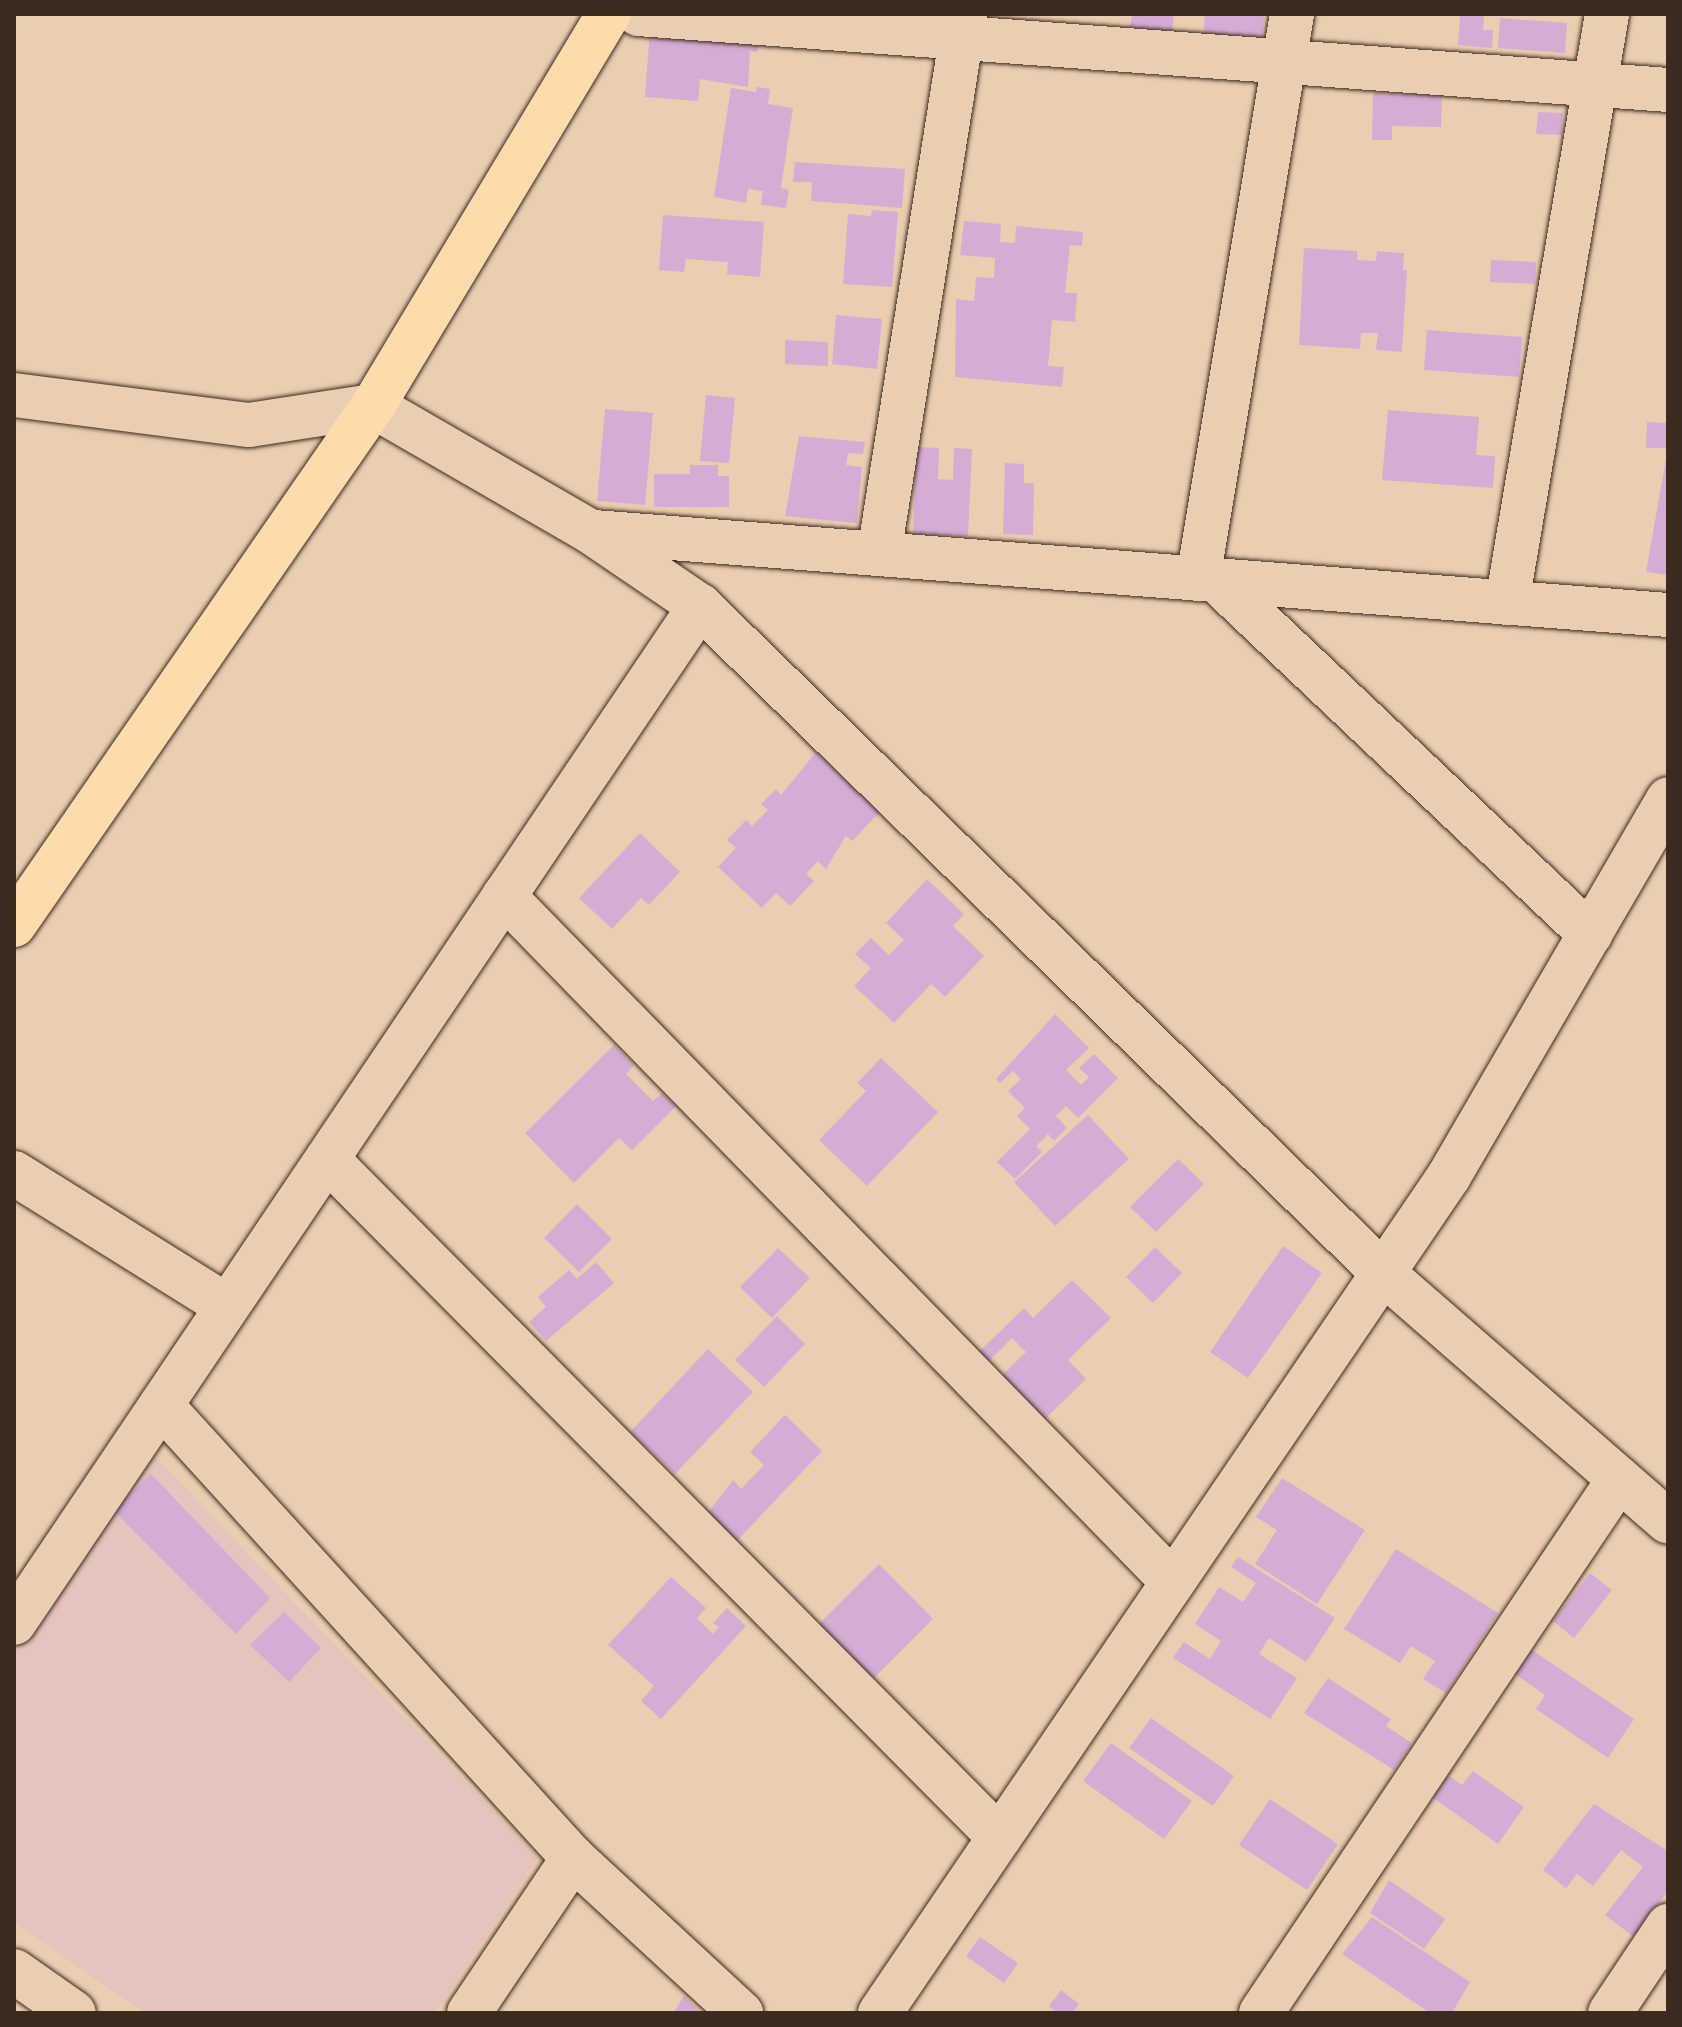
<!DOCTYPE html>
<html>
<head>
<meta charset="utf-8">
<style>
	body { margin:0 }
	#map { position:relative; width:1682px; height:2027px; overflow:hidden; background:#eaceb1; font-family:Sriracha,sans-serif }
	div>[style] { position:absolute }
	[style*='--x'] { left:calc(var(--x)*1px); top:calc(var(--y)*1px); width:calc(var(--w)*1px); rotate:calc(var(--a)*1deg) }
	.built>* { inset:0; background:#e4c4bc }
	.building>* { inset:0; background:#d5add4 }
	.roads { filter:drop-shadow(0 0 2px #3b2a1e) drop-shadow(0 0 2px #3b2a1e) }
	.minor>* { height:44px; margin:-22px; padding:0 22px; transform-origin:22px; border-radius:22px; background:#eaceb1 }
	.major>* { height:44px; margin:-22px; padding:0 22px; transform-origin:22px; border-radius:22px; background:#fedbac }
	span { translate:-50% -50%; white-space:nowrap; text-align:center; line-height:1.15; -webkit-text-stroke:6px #eaceb1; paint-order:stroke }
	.frame { position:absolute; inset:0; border:16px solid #3b2a1e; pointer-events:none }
</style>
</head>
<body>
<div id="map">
	<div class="built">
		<div style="clip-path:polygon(152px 1453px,538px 1858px,435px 2013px,145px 2013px,14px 1923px,14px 1654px)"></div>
	</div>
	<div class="building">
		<div style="clip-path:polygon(1132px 14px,1174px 14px,1172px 32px,1130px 28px)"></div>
		<div style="clip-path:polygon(1205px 14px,1264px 14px,1262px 40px,1203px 35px)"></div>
		<div style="clip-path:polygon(1460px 14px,1484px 14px,1483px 30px,1493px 30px,1492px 48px,1458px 45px)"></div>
		<div style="clip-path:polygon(1500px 18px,1567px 23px,1565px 53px,1498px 48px)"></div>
		<div style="clip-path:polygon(650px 29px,758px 37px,757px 52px,750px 51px,748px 87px,700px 79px,698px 101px,645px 97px)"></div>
		<div style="clip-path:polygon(757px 87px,770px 89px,768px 104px,793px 108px,781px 188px,789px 190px,786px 208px,761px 205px,763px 191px,748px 189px,746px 203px,714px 197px,731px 88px,756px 92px)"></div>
		<div style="clip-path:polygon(1373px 93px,1442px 95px,1441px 127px,1392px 126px,1392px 140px,1372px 140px)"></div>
		<div style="clip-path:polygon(1538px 112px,1563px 113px,1562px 135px,1536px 134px)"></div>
		<div style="clip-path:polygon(795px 162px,905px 169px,902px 208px,811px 201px,812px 182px,793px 182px)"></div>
		<div style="clip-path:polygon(872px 210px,898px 212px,892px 287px,843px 284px,848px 214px,871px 216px)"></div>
		<div style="clip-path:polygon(663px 215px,764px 222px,760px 277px,727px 274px,728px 262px,686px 259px,684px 272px,659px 270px)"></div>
		<div style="clip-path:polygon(964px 221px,1001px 224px,1000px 242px,1015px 243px,1016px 226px,1083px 232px,1082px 246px,1070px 245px,1065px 293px,1077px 293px,1075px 322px,1052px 320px,1048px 366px,1064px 367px,1062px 387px,955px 377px,956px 299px,974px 301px,976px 277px,994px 278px,995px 258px,960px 255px)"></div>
		<div style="clip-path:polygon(1304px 248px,1357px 251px,1357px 260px,1376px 261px,1377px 251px,1404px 253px,1403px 270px,1407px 270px,1402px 352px,1376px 350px,1378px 333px,1361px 333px,1360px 349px,1299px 345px)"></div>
		<div style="clip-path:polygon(1491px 260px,1536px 262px,1535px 284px,1490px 282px)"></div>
		<div style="clip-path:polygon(836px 315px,882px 319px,877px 369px,832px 364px)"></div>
		<div style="clip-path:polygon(1427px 330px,1522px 337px,1519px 377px,1424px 370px)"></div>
		<div style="clip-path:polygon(785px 340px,828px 342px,828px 366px,785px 364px)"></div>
		<div style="clip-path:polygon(706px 395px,735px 398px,729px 463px,700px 461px)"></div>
		<div style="clip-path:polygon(605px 409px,653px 413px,645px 505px,597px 501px)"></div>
		<div style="clip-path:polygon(1388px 410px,1479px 417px,1476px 455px,1495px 456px,1493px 488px,1382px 480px)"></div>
		<div style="clip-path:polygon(1647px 422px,1668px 423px,1668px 448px,1646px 448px)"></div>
		<div style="clip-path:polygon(799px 436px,865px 442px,863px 454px,848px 453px,846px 465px,862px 467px,857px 523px,785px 516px)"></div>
		<div style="clip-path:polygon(916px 447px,939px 448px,938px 479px,953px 480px,954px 448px,972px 449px,968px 536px,913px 534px)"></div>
		<div style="clip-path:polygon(1666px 459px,1668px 459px,1668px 575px,1646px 572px)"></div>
		<div style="clip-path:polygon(1005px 463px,1024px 464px,1024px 483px,1034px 483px,1033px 535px,1003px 534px)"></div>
		<div style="clip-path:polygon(690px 465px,718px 465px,718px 476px,729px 476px,729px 507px,654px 507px,654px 474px,690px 474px)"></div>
		<div style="clip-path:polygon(816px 752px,880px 812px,852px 841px,846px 836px,826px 869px,818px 861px,806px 874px,814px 881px,790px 906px,776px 893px,762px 908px,718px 867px,736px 848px,727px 840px,746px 820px,752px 826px,768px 810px,761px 804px,776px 789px,781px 795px)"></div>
		<div style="clip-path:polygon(640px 833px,680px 872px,649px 905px,641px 898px,612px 929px,579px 898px)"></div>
		<div style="clip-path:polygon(927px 879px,964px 914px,953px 926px,984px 956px,945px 997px,931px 984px,894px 1023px,854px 986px,871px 968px,855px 954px,871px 938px,889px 955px,904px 940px,886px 923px)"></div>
		<div style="clip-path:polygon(1055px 1014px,1089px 1048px,1066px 1070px,1081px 1085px,1089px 1077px,1079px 1068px,1094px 1054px,1118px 1078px,1078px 1118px,1066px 1106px,1056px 1116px,1067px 1128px,1054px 1141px,1048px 1134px,1036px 1146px,1042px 1152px,1015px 1179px,997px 1162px,1030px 1129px,1017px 1116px,1025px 1108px,1008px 1091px,1021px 1079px,1013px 1071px,1000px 1083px,996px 1079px)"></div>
		<div style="clip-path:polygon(614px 1045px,634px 1065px,626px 1074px,653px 1101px,662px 1093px,676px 1106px,632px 1150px,619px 1138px,574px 1183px,525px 1133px)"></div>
		<div style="clip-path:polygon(881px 1058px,938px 1112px,867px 1186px,819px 1140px,866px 1091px,857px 1083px)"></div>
		<div style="clip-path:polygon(1088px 1115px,1129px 1159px,1055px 1226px,1014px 1182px)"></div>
		<div style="clip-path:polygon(1178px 1159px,1204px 1184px,1156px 1232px,1130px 1207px)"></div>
		<div style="clip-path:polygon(577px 1204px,612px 1239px,579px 1272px,544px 1238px)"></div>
		<div style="clip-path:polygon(1283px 1246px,1322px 1273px,1248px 1378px,1210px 1352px)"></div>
		<div style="clip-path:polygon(1155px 1247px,1182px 1273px,1153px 1303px,1126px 1277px)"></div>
		<div style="clip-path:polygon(778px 1248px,810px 1278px,772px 1318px,740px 1287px)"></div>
		<div style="clip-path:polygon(596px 1262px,614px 1283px,546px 1341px,529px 1322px,546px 1307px,538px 1297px,569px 1270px,577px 1279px)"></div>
		<div style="clip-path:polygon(1072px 1280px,1111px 1318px,1068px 1360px,1086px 1379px,1045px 1419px,1002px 1375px,1026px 1352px,1012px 1338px,988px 1362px,979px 1352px,1024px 1308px,1033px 1318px)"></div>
		<div style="clip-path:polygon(777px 1316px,805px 1344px,764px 1387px,735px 1360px)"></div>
		<div style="clip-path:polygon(708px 1349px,753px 1392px,675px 1474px,630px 1432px)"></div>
		<div style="clip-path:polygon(785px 1415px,822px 1451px,733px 1545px,704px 1518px,733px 1480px,741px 1489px,764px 1465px,750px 1452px)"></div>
		<div style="clip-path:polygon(151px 1474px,270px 1598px,236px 1634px,113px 1510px)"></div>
		<div style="clip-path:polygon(1282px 1478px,1365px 1530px,1317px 1604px,1255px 1564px,1277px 1530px,1256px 1517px)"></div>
		<div style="clip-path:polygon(1396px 1549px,1498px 1613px,1446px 1693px,1423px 1679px,1435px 1661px,1411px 1646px,1400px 1663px,1344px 1629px)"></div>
		<div style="clip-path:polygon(1238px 1557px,1335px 1618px,1306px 1662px,1269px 1638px,1259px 1654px,1297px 1678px,1270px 1719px,1173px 1658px,1184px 1642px,1210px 1659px,1221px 1641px,1195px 1624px,1219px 1587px,1243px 1602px,1256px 1583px,1231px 1567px)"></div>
		<div style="clip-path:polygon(879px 1564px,933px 1619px,871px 1681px,816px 1627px)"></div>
		<div style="clip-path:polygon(1590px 1573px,1612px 1590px,1574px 1638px,1553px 1621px)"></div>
		<div style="clip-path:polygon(671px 1577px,706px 1608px,697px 1618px,713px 1634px,719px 1627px,713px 1623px,727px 1608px,746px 1626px,661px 1719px,641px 1701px,654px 1686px,608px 1645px)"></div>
		<div style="clip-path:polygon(284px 1612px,321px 1648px,289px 1682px,250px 1645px)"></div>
		<div style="clip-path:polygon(1532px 1650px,1634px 1719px,1608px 1758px,1536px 1709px,1545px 1695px,1515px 1674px)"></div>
		<div style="clip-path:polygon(1328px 1678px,1391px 1719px,1386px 1726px,1412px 1743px,1394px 1770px,1304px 1713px)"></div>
		<div style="clip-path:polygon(1151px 1718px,1234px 1776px,1213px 1806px,1129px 1748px)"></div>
		<div style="clip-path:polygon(1111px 1743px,1192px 1801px,1164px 1839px,1083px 1781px)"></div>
		<div style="clip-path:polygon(1473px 1771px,1524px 1807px,1498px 1844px,1432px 1797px,1448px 1775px,1462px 1785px)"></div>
		<div style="clip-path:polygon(1270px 1799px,1338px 1844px,1307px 1890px,1239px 1845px)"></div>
		<div style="clip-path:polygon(1594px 1804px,1668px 1851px,1668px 1891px,1634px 1937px,1605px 1915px,1643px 1867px,1621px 1850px,1593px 1886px,1577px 1874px,1566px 1888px,1543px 1870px)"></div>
		<div style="clip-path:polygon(1389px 1880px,1445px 1919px,1424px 1949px,1370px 1913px)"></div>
		<div style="clip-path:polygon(1372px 1917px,1470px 1982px,1452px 2013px,1430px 2013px,1342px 1954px)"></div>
		<div style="clip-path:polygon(980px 1937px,1018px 1963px,1004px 1983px,966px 1956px)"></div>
		<div style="clip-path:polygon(1061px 1990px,1079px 2004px,1072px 2013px,1057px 2013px,1049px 2006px)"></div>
		<div style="clip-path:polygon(684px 1996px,701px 2013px,673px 2013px)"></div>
	</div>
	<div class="roads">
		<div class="minor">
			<div style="--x:638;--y:14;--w:1033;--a:4.22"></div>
			<div style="--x:14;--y:395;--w:237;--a:7.3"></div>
			<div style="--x:249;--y:425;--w:125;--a:-8.7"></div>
			<div style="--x:373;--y:406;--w:252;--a:30"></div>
			<div style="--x:591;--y:532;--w:132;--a:34.2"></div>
			<div style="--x:700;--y:606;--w:955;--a:44.32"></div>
			<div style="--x:1383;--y:1273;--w:378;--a:41.1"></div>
			<div style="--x:594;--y:532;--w:1077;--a:4.42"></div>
			<div style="--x:879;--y:554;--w:547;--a:-80.95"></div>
			<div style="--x:1198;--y:579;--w:573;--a:-80.55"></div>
			<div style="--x:1217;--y:581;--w:514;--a:43.42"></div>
			<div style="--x:1507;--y:603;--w:597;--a:-80.36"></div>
			<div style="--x:504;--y:896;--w:958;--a:45.72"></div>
			<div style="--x:327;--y:1159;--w:955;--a:45.25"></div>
			<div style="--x:14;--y:1173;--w:251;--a:32"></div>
			<div style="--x:161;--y:1405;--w:612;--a:47.71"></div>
			<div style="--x:573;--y:1858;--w:229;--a:42.7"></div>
			<div style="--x:14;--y:1623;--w:1227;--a:-56"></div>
			<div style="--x:14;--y:1971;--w:73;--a:35"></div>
			<div style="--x:469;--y:2013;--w:187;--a:-56.1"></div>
			<div style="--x:880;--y:2013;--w:1012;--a:-55.79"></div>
			<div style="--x:1449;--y:1176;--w:436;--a:-59.8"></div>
			<div style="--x:1261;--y:2013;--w:643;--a:-56.16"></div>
			<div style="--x:1610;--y:2013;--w:105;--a:-56.3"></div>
		</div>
		<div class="major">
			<div style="--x:14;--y:925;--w:631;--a:-55.33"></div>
			<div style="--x:373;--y:406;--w:458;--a:-59"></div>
		</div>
	</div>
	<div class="frame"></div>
</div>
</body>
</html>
